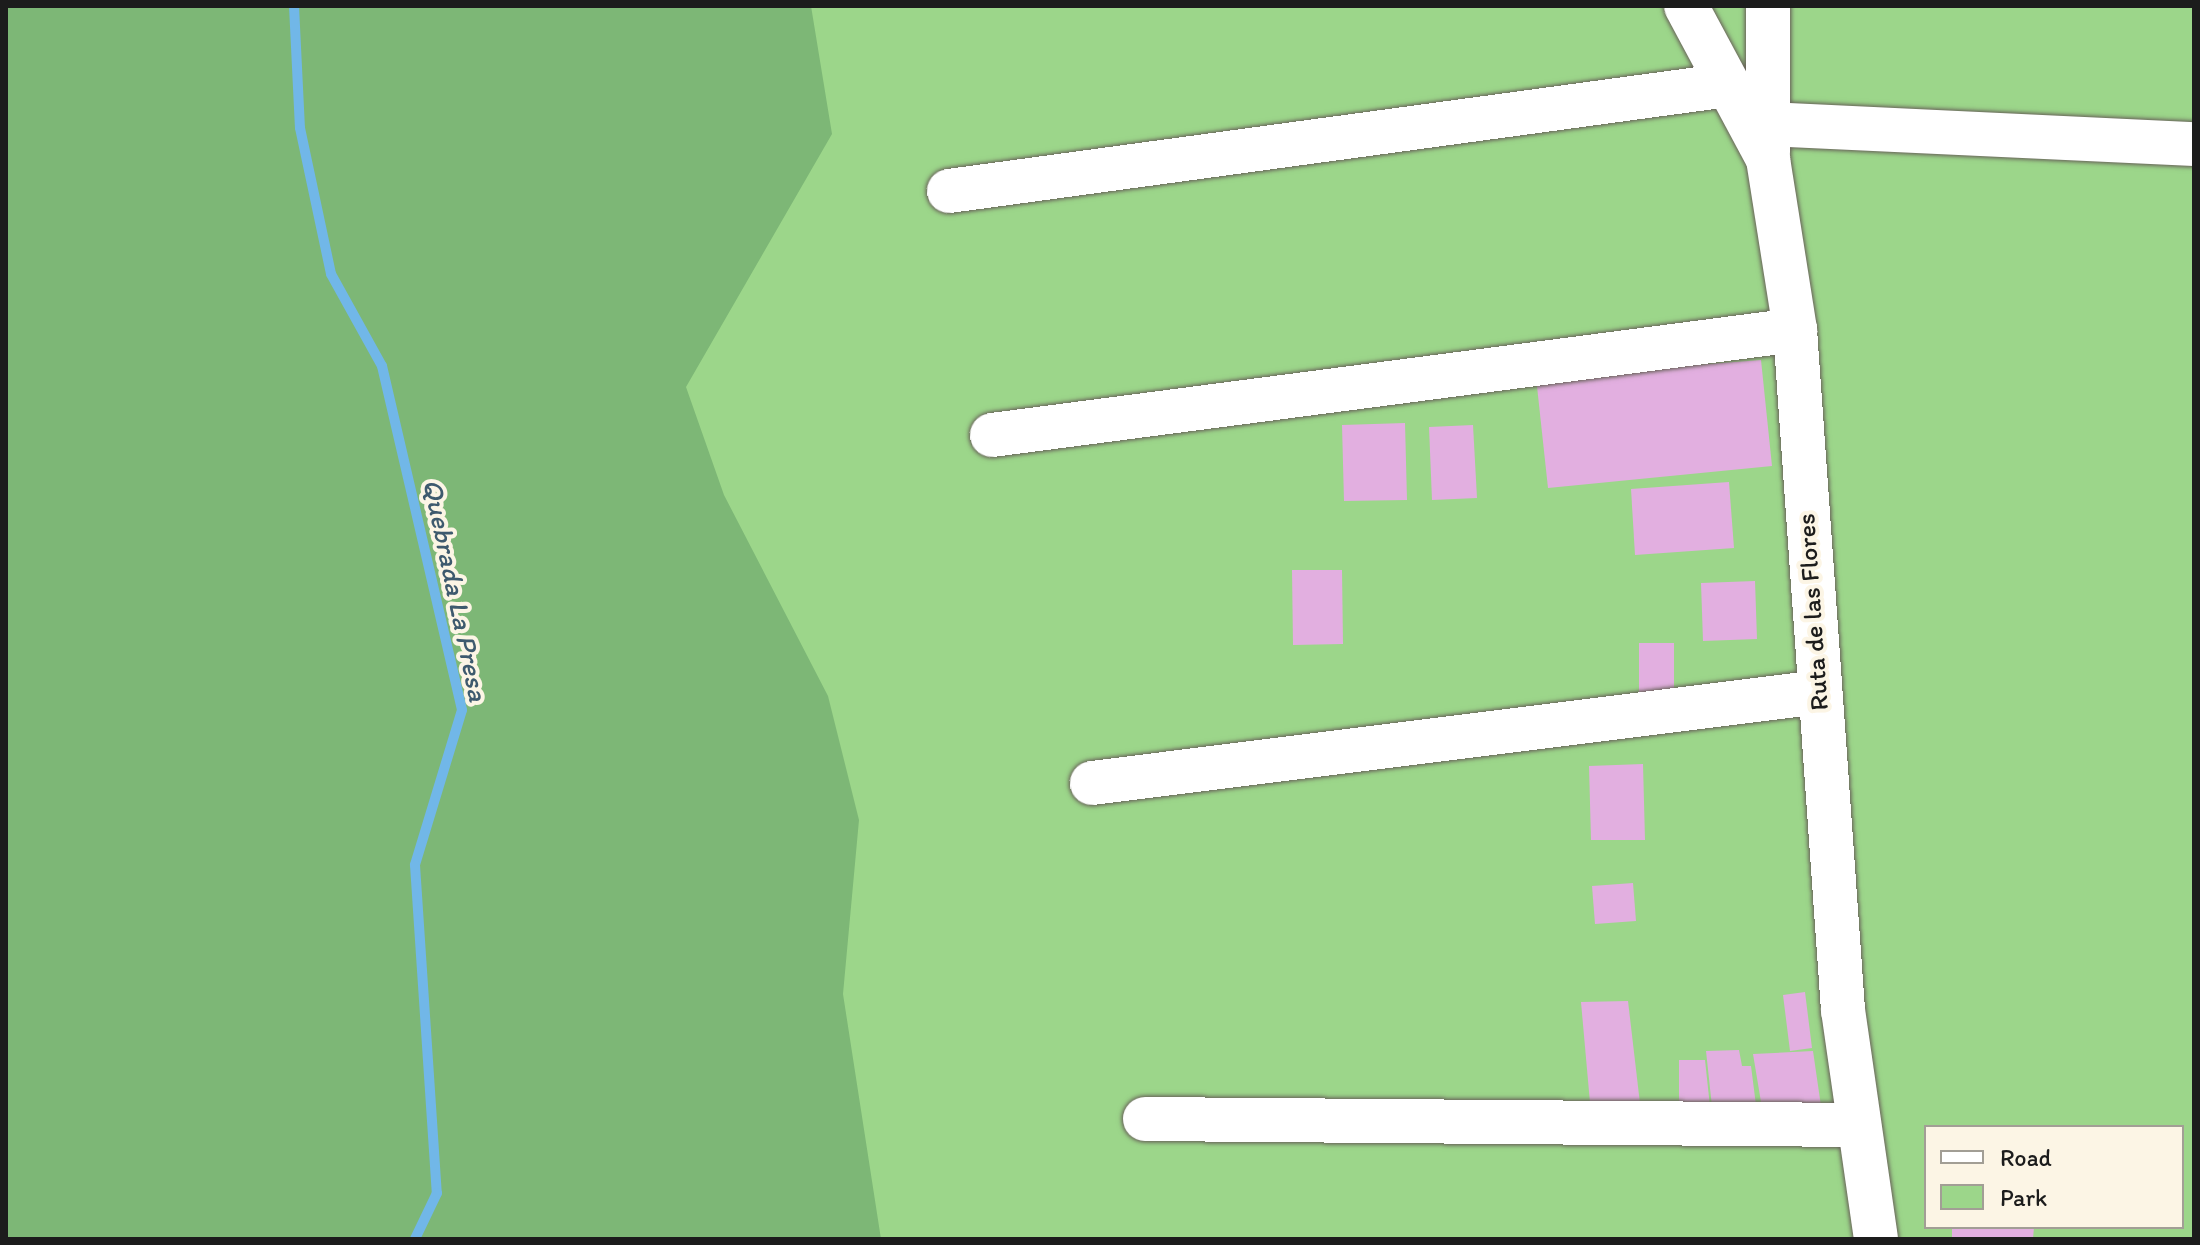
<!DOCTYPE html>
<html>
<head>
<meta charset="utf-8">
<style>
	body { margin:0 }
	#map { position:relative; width:2200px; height:1245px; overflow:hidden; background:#f6e3c9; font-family:Itim,sans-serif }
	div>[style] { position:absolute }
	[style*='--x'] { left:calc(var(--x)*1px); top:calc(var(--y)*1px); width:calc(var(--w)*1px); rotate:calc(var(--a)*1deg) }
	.green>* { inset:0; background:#9cd68a }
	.forest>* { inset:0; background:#7db776 }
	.stream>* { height:10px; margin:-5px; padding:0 5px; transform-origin:5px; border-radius:5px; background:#71b7e8 }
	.building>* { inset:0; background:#e2afe0 }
	.roads { filter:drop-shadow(0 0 2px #686259) drop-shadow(0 0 2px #686259) }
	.minor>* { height:44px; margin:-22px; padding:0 22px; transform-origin:22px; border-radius:22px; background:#fff }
	.major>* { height:44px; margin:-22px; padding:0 22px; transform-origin:22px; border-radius:22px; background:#fff }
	span { translate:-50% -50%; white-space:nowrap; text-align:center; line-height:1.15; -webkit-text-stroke:8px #fcf5e5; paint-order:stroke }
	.street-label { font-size:26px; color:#1c1c1c }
	.water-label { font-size:28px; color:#3e5a6e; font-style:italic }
	.frame { position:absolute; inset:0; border:8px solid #1c1c1c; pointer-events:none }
	.legend { position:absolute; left:1924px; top:1125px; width:260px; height:104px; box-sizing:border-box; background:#fcf5e5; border:2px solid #a29e95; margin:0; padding:10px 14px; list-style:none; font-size:24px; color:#1c1c1c }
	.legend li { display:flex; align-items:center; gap:16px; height:40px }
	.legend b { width:40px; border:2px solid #a29e95 }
</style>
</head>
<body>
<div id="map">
	<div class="green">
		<div style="clip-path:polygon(evenodd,6px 6px,2194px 6px,2194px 1239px,6px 1239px,6px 6px,1926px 1127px,2182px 1127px,2182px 1227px,1926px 1227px,1926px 1127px)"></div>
	</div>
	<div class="forest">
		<div style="clip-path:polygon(6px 6px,811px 6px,832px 134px,686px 387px,724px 495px,828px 696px,859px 820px,843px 994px,881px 1239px,6px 1239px)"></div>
	</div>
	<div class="stream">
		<div style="--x:294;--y:6;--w:122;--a:87.2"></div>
		<div style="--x:300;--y:128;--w:149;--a:78"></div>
		<div style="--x:331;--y:274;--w:105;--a:61"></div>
		<div style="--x:382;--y:366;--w:353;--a:76.9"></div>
		<div style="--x:462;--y:710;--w:162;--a:106.9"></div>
		<div style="--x:415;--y:865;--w:329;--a:86.2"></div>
		<div style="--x:437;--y:1193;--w:51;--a:115.6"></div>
	</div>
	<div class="building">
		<div style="clip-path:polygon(1761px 360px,1772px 466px,1548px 488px,1536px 377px)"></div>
		<div style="clip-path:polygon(1405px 423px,1407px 500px,1344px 501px,1342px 425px)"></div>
		<div style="clip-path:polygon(1473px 425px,1477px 498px,1432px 500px,1429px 427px)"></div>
		<div style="clip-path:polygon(1729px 482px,1734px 548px,1635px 555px,1631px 489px)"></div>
		<div style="clip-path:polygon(1292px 570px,1342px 570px,1343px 644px,1293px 645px)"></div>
		<div style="clip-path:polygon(1755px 581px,1757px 639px,1703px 641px,1701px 583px)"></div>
		<div style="clip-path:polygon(1639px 643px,1674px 643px,1674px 699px,1639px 699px)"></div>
		<div style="clip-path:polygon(1643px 764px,1645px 840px,1591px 840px,1589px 766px)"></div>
		<div style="clip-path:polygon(1633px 883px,1636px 921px,1595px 924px,1592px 886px)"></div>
		<div style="clip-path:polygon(1805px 992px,1812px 1048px,1790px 1051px,1783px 995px)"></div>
		<div style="clip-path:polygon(1628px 1001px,1641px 1112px,1591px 1114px,1581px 1002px)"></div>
		<div style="clip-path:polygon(1739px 1050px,1742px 1066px,1751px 1066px,1757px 1113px,1713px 1116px,1706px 1051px)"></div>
		<div style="clip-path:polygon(1813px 1051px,1822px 1113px,1763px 1114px,1753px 1054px)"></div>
		<div style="clip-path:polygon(1679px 1060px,1705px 1060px,1711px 1116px,1679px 1117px)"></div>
		<div style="clip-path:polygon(1952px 1227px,2034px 1227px,2033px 1239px,1952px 1239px)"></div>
	</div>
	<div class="roads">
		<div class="minor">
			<div style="--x:1768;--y:124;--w:426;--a:2.7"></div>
			<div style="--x:1768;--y:152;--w:146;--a:-90"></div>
			<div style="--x:949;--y:191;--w:786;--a:-7.75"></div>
			<div style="--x:992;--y:435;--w:810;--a:-7.45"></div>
			<div style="--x:1092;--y:783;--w:733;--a:-7.13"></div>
			<div style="--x:1145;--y:1119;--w:712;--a:0.48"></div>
		</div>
		<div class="major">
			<div style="--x:1686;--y:6;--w:174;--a:61.8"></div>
			<div style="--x:1768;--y:159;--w:173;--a:81"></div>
			<div style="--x:1795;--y:330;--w:682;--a:85.96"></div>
			<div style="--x:1843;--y:1010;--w:231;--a:81.8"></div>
		</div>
	</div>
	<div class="street-label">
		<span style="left:1813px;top:612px;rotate:-94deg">Ruta de las Flores</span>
	</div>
	<div class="water-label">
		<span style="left:456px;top:590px;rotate:78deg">Quebrada La Presa</span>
	</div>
	<div class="frame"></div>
	<ul class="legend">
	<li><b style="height:10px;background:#fff"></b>Road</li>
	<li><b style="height:22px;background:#9cd68a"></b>Park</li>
	</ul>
</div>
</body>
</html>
